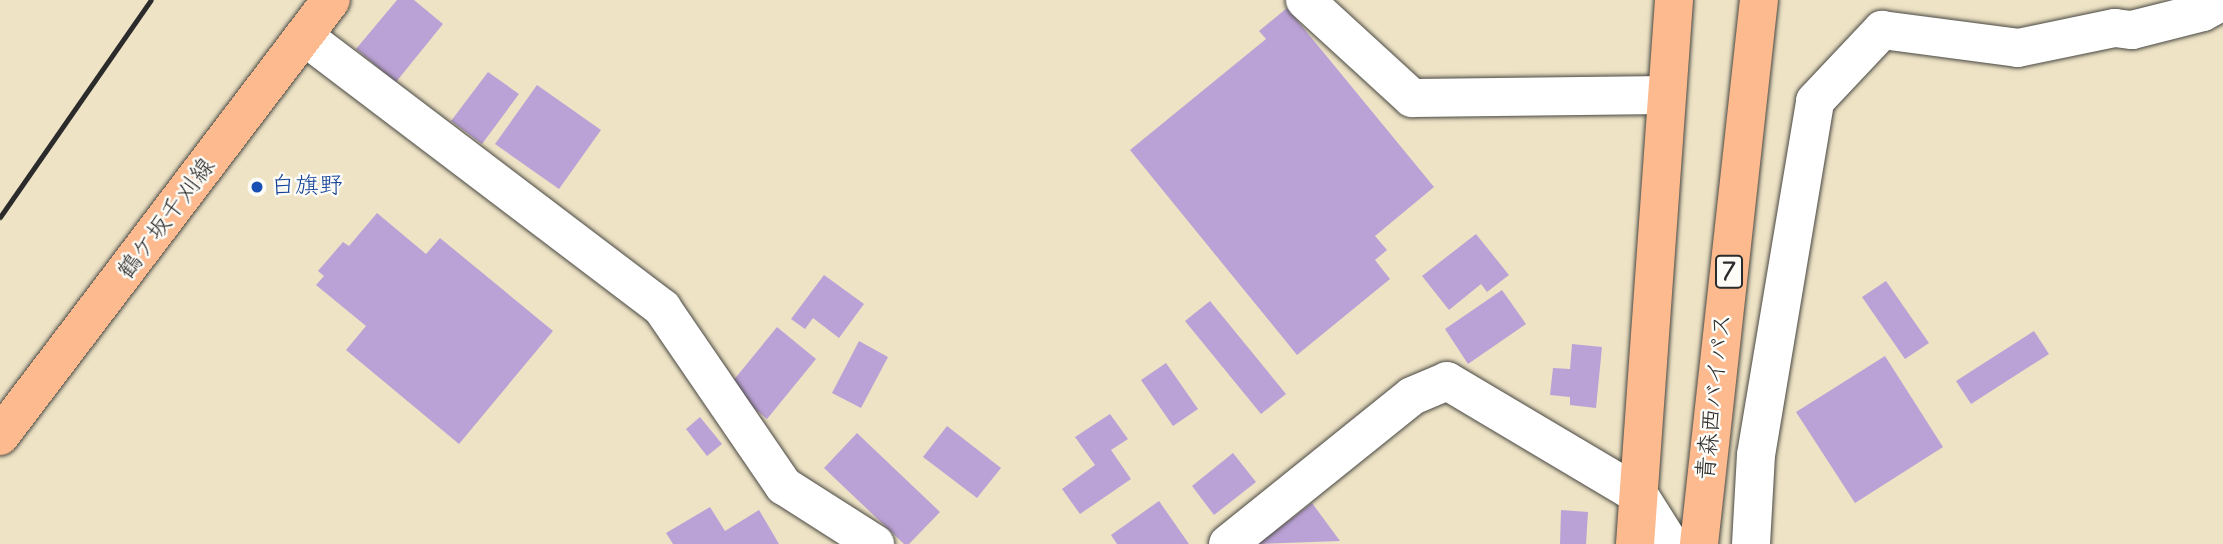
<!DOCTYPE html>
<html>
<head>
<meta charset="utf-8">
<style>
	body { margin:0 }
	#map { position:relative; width:2223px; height:544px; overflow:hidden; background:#eee3c5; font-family:Mynerve,"Klee One",sans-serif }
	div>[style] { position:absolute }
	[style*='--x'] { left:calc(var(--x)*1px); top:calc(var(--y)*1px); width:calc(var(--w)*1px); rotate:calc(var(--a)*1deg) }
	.building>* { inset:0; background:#bba2d6 }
	.roads { filter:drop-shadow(0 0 2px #484742) drop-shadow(0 0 2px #484742) }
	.minor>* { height:38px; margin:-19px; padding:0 19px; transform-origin:19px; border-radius:19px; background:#fff }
	.major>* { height:38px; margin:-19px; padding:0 19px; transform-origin:19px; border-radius:19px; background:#fcba8e }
	.highway>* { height:38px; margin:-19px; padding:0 19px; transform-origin:19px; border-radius:19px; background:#fcba8e }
	.rail>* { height:5px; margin:-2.5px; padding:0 2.5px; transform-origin:2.5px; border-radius:2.5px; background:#2b2b2b }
	.dots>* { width:19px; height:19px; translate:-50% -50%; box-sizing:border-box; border:4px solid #fdfcf7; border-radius:50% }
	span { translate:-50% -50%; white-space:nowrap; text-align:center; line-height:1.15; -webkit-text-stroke:5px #fdfcf7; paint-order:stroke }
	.shield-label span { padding:2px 5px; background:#fdfcf7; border:2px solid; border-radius:5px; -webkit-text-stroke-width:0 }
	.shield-label { font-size:23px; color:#2b2b2b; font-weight:700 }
	.transit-label { font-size:24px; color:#164399 }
	.left { translate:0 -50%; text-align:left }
	.street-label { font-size:24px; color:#2b2b2b }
</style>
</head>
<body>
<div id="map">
	<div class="building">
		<div style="clip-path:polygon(397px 0,414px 0,443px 24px,396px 82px,356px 49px)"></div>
		<div style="clip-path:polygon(1287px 8px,1434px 187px,1375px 236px,1387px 250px,1375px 260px,1390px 279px,1297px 355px,1130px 150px,1266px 39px,1259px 31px)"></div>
		<div style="clip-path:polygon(488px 72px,519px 94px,482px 144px,451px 121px)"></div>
		<div style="clip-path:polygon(537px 85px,601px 130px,559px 189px,495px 144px)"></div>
		<div style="clip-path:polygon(377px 213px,426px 254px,440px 238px,553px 331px,459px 444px,346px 350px,366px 326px,316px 285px,324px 276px,318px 271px,343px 242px,349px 246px)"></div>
		<div style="clip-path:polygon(1476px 234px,1509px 275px,1487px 292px,1481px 284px,1449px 310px,1422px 276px)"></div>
		<div style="clip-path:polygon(824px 275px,864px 304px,839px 338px,813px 318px,805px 329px,791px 319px)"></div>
		<div style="clip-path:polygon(1886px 281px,1929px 343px,1905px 359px,1862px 297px)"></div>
		<div style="clip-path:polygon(1502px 290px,1526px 324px,1468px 364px,1445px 329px)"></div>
		<div style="clip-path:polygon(1210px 301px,1286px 394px,1261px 414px,1185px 321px)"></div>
		<div style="clip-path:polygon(777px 327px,816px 359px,767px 419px,728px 387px)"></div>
		<div style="clip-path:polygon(2034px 331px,2049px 354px,1971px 404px,1956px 381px)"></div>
		<div style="clip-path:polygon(859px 341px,888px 357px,861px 408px,832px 393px)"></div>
		<div style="clip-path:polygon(1572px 344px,1602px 347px,1596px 408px,1570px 405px,1570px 397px,1550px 395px,1553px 368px,1570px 369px)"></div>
		<div style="clip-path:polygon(1885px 356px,1943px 447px,1855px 503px,1796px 412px)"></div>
		<div style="clip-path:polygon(1166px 363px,1198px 409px,1173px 426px,1141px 380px)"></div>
		<div style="clip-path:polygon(1110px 414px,1128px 439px,1111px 450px,1131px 479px,1080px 514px,1062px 489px,1095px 465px,1075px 437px)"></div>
		<div style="clip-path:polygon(700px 417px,722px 444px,707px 456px,686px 429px)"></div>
		<div style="clip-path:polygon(947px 426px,1001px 468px,977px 498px,923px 457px)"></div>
		<div style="clip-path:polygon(857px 433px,940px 512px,909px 544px,904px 544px,824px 468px)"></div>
		<div style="clip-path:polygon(1233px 453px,1256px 482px,1214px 515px,1192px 486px)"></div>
		<div style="clip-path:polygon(1159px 501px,1189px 544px,1117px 544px,1111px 535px)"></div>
		<div style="clip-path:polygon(1312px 503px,1340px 541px,1258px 544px)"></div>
		<div style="clip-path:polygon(710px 507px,725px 531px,759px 510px,779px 544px,673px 544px,666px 533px)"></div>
		<div style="clip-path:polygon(1561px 510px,1588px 512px,1586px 544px,1560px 544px)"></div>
	</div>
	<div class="roads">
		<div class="minor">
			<div style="--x:1305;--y:0;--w:145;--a:42.5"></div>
			<div style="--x:1412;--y:98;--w:255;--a:-0.7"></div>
			<div style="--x:304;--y:36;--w:450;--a:37.2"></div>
			<div style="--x:662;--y:308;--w:216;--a:55.6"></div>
			<div style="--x:784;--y:486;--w:108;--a:32.5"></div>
			<div style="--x:1228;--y:544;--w:236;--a:-38.8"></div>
			<div style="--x:1412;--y:396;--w:38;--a:-23"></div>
			<div style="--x:1447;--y:381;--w:223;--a:30.7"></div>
			<div style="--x:1639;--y:495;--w:58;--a:57.7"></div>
			<div style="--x:1751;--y:544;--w:89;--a:-86.8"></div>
			<div style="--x:1756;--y:455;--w:359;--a:-80.5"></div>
			<div style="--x:1815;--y:101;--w:98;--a:-46.7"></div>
			<div style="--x:1882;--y:30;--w:137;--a:7.5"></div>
			<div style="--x:2018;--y:48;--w:99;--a:-11.7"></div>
			<div style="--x:2115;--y:28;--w:17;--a:7"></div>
			<div style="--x:2132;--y:30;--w:73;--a:-14.2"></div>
			<div style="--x:2203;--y:12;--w:23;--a:-29"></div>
		</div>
		<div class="major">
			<div style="--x:0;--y:436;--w:547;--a:-52.8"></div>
		</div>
		<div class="highway">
			<div style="--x:1635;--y:544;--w:545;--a:-85.9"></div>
			<div style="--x:1699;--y:544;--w:547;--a:-83.71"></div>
		</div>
	</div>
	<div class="rail">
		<div style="--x:0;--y:217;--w:264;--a:-55.2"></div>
	</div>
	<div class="dots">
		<div style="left:257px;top:187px;background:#1a4fb4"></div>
	</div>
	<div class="shield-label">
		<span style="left:1729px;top:272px">7</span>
	</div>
	<div class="transit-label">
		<span class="left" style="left:271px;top:187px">白旗野</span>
	</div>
	<div class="street-label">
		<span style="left:167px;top:219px;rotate:-53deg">鶴ケ坂千刈線</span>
		<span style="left:1715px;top:397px;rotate:-84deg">青森西バイパス</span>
	</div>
</div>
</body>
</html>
